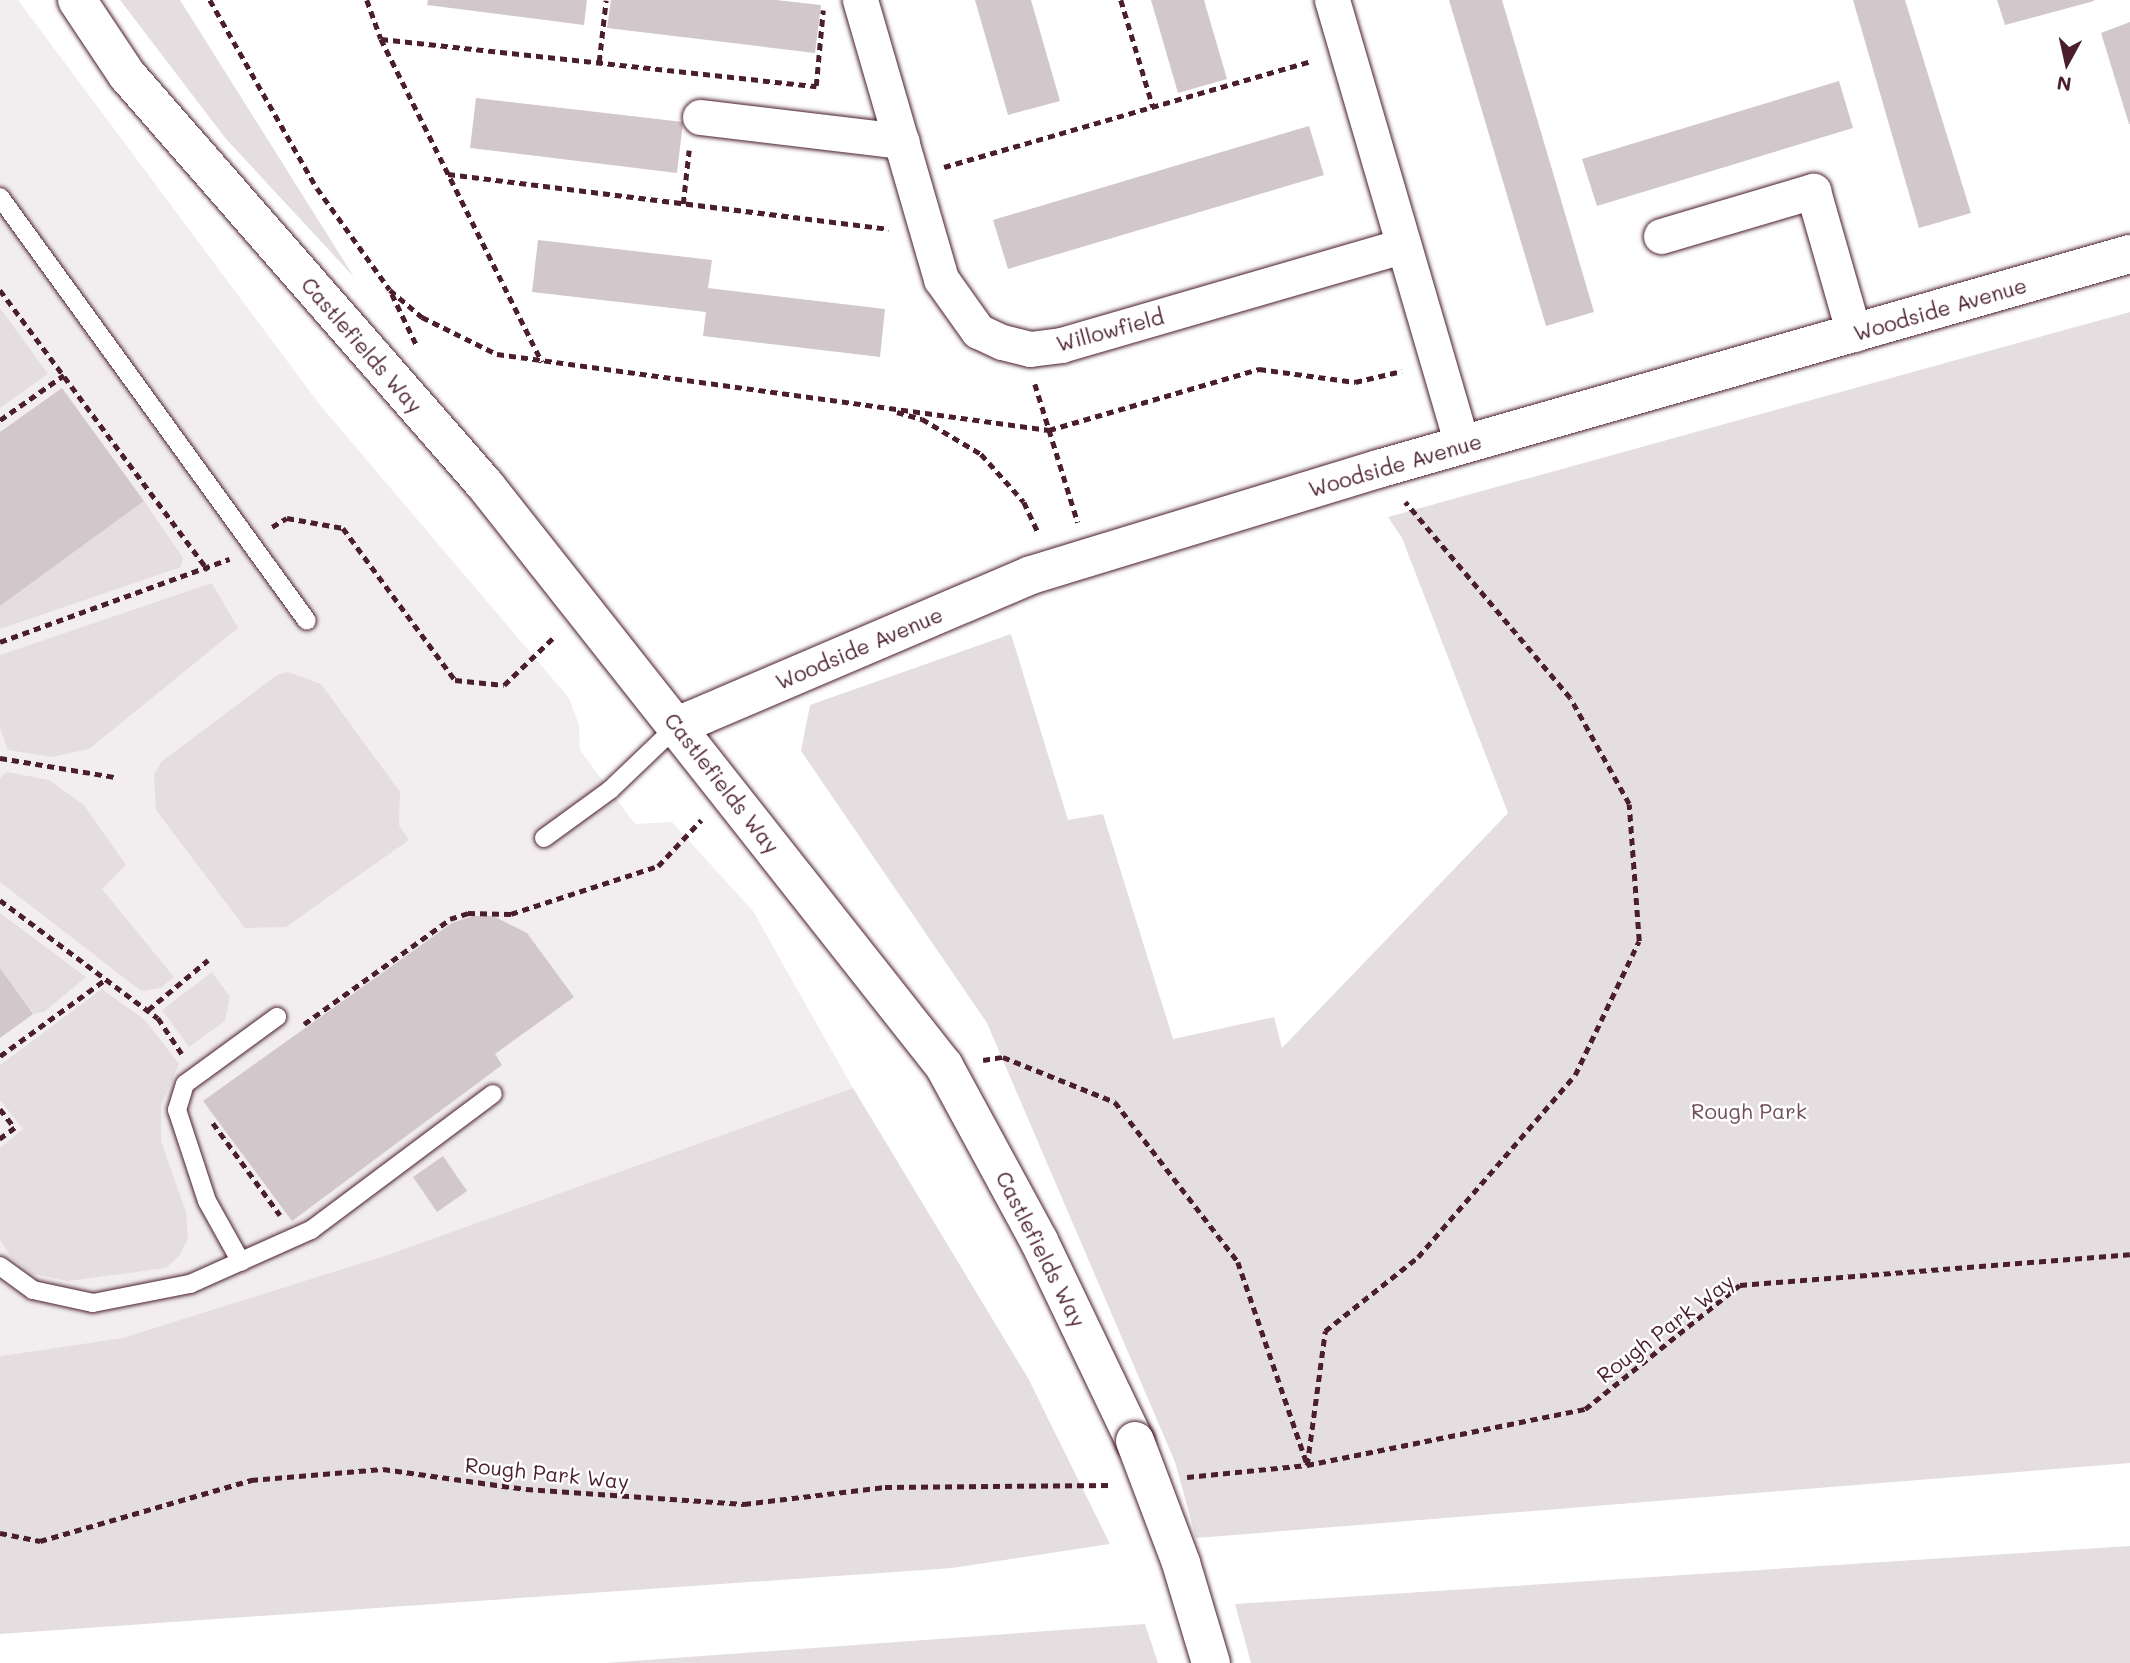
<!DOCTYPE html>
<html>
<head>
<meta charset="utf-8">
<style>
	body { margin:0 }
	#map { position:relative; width:2130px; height:1663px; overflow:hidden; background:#fff; font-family:Mali,sans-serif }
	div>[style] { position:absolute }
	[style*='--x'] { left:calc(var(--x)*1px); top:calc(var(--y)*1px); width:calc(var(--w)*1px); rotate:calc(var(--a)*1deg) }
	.built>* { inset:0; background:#f2eeef }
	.green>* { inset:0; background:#e5dee0 }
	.building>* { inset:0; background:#d2c7cb }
	.path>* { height:4.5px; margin-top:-2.25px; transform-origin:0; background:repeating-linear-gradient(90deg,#4a1f2b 0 7px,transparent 0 12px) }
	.roads { filter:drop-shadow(0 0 2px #4a1f2b) drop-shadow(0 0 2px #4a1f2b) }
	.lane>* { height:18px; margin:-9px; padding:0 9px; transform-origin:9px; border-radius:9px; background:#fff }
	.street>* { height:35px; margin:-17.5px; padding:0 17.5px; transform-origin:17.5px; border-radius:17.5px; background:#fff }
	.secondary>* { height:38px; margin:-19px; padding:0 19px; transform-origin:19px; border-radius:19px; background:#fff }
	.bridges { filter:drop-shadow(0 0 2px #4a1f2b) drop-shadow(0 0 2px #4a1f2b) }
	.secondary-bridge>* { height:38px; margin:-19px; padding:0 19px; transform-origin:19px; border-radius:19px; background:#fff }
	span { translate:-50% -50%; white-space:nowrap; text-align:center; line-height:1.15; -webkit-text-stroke:5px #fff; paint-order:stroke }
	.street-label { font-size:21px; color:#4a1f2b }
	.park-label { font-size:21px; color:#714f58 }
	.north { position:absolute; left:2032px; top:28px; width:70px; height:70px; -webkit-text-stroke:5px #fff; paint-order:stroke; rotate:188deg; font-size:19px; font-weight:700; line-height:28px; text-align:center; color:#4a1f2b }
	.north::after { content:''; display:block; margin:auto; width:24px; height:32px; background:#4a1f2b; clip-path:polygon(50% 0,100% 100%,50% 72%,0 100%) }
</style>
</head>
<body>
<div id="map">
	<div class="built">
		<div style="clip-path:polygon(0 0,18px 0,320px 405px,569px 698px,579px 725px,580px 750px,635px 824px,672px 822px,753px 911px,853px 1088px,387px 1255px,122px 1338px,0 1356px)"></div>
	</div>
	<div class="green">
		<div style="clip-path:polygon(120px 0,180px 0,354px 277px,226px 139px)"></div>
		<div style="clip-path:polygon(0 308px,48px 374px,0 408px)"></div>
		<div style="clip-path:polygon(2130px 312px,2130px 1463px,1196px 1538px,1175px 1462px,987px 1023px,801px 751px,810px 705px,1011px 634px,1068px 820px,1103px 814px,1173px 1039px,1274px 1017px,1282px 1048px,1508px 813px,1402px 538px,1388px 517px)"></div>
		<div style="clip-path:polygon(144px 501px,183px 558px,181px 567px,0 629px,0 606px)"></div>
		<div style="clip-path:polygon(212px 583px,238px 628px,89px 749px,52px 757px,8px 750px,0 728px,0 655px)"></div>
		<div style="clip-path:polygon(288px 672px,321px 684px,400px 792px,399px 825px,409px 840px,286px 927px,245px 928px,156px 810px,154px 775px,161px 762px,277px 675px)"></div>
		<div style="clip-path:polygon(7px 772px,49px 780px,84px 805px,126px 865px,102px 889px,174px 977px,161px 988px,141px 991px,0 882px,0 778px)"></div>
		<div style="clip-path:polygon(0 913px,86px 977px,44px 1012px,33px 1014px,0 968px)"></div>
		<div style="clip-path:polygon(212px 972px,230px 997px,225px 1021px,189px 1047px,162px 1010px)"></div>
		<div style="clip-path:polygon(102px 989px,145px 1020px,179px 1064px,161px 1105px,161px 1141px,186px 1212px,188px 1239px,179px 1256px,166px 1268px,68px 1281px,33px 1274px,12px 1258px,0 1240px,0 1148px,23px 1129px,0 1100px,0 1065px)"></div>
		<div style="clip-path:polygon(853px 1088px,1028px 1378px,1110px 1544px,952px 1568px,0 1634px,0 1356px,122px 1338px,387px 1255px)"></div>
		<div style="clip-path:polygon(2130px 1546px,2130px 1663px,1251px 1663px,1235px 1604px)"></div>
		<div style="clip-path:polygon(1145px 1624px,1158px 1663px,605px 1663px)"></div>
	</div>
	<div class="building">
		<div style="clip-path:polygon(428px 0,587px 0,584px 25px,427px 5px)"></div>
		<div style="clip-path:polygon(611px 0,776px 0,821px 5px,815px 53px,607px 28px)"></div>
		<div style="clip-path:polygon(975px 0,1031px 0,1060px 101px,1008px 115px)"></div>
		<div style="clip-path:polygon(1151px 0,1204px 0,1227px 79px,1178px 93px)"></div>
		<div style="clip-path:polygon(1449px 0,1502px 0,1594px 312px,1546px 326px)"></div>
		<div style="clip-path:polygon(1853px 0,1905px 0,1971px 213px,1919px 228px)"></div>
		<div style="clip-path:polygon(1997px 0,2094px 0,2094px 1px,2005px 25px)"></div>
		<div style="clip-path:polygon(2130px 22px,2130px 124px,2129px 124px,2101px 33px)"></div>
		<div style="clip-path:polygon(1839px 81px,1853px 128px,1597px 206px,1582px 159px)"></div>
		<div style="clip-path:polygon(476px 98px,683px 122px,677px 173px,470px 148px)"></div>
		<div style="clip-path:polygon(1309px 126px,1324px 175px,1008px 269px,993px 220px)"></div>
		<div style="clip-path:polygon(538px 240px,712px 260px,708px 288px,885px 309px,880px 357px,703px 336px,706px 312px,532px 292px)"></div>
		<div style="clip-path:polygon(62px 388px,144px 501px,0 606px,0 432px)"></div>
		<div style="clip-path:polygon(473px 916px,493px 916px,527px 933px,574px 997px,495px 1054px,502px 1065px,292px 1221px,203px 1101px,452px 923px)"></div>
		<div style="clip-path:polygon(0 968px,33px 1014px,0 1038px)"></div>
		<div style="clip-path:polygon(443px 1156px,467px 1191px,437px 1212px,413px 1177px)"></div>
	</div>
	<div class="path">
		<div style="--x:210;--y:0;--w:216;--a:60.4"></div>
		<div style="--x:317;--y:188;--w:125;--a:54.4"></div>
		<div style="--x:390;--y:290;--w:42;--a:40.2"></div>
		<div style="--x:422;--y:317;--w:84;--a:26.3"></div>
		<div style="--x:497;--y:354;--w:557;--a:7.84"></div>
		<div style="--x:1049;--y:430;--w:219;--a:-16.2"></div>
		<div style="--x:1259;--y:369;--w:97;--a:7.7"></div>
		<div style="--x:1355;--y:382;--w:48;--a:-13.2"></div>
		<div style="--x:367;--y:0;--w:41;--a:70.3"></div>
		<div style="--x:381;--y:39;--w:361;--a:63.5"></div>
		<div style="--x:1121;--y:0;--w:112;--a:73.3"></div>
		<div style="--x:381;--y:39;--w:438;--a:6.2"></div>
		<div style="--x:816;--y:86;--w:76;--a:-84.7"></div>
		<div style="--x:599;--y:62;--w:62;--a:-83.6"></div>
		<div style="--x:944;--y:167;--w:383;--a:-16.1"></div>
		<div style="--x:448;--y:174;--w:444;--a:7.1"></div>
		<div style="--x:683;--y:204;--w:54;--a:-83.7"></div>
		<div style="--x:0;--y:290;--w:349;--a:53.4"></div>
		<div style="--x:392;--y:294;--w:58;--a:64.3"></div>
		<div style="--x:1035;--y:384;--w:145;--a:72.8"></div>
		<div style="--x:897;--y:412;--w:26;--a:16"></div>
		<div style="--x:922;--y:419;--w:69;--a:30.7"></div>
		<div style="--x:981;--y:454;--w:64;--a:48.1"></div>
		<div style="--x:1024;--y:502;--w:35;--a:65"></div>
		<div style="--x:0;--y:420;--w:78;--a:-35.1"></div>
		<div style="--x:272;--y:527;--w:17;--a:-31"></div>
		<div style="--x:287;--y:518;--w:57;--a:10.1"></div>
		<div style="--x:343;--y:528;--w:189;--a:53.6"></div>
		<div style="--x:455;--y:680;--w:49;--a:5.8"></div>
		<div style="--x:504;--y:685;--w:71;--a:-43.9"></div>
		<div style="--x:0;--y:642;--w:244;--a:-19.9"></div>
		<div style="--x:0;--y:758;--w:117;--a:9.4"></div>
		<div style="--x:0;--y:900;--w:197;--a:36.8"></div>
		<div style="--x:158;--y:1018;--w:43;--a:56.3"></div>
		<div style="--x:148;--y:1010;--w:78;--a:-39.8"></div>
		<div style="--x:304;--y:1024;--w:180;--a:-35.7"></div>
		<div style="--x:450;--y:919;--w:19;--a:-18"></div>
		<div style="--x:468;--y:913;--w:43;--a:1.3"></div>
		<div style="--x:511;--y:914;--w:155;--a:-18.1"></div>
		<div style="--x:658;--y:866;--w:63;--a:-46.9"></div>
		<div style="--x:0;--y:1056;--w:131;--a:-36"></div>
		<div style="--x:983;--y:1060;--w:20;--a:-9"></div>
		<div style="--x:1003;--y:1057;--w:121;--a:21.9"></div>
		<div style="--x:1115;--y:1102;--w:202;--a:52.4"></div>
		<div style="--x:1238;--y:1262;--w:213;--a:71.1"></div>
		<div style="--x:0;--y:1109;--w:24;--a:52"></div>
		<div style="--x:15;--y:1128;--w:19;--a:144"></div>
		<div style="--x:213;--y:1123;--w:114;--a:53.9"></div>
		<div style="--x:1307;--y:1465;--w:135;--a:-82.3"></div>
		<div style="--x:1325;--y:1331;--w:119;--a:-38.5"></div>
		<div style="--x:1418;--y:1257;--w:240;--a:-49.2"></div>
		<div style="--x:1575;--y:1075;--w:148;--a:-64.5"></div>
		<div style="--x:1639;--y:941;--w:137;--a:-94.2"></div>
		<div style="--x:1629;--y:804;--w:121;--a:-119.1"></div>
		<div style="--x:1570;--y:698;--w:256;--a:-130.1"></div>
		<div style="--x:1187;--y:1477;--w:121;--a:-5.7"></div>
		<div style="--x:1307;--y:1465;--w:284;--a:-11.4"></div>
		<div style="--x:1585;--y:1409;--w:198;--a:-38.7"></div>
		<div style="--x:1740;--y:1285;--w:391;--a:-4.5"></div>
		<div style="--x:0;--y:1533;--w:41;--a:11.3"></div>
		<div style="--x:40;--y:1541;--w:220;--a:-16.1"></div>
		<div style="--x:251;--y:1480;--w:132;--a:-4.8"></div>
		<div style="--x:383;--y:1469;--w:144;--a:8"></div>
		<div style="--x:526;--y:1489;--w:219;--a:3.9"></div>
		<div style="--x:744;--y:1504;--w:142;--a:-6.9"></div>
		<div style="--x:885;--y:1487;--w:228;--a:-0.5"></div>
	</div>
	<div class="roads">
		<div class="lane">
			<div style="--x:0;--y:197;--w:523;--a:54.09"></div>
			<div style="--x:544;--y:838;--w:82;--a:-36"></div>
			<div style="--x:610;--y:790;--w:93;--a:-43.7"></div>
			<div style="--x:241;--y:1262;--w:70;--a:-119.1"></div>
			<div style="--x:207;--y:1201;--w:96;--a:-108.2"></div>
			<div style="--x:177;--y:1110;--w:27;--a:-73"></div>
			<div style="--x:185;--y:1084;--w:114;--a:-36.1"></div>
			<div style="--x:0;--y:1266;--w:41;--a:36"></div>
			<div style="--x:33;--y:1290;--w:61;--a:12.2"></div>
			<div style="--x:93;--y:1303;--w:99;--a:-11.1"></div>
			<div style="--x:190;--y:1284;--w:133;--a:-24.1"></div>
			<div style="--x:311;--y:1230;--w:227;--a:-36.8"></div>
		</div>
		<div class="street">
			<div style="--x:860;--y:0;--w:291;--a:73.8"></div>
			<div style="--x:941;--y:279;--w:64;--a:54.6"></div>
			<div style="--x:978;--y:331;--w:26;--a:25"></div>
			<div style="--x:1002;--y:342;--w:29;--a:14"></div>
			<div style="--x:1030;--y:349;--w:31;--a:-7"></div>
			<div style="--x:1061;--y:345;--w:355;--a:-16.2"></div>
			<div style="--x:1332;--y:0;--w:464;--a:73.7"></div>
			<div style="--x:700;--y:117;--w:203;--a:6.8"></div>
			<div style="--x:1661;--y:236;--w:159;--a:-16.5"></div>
			<div style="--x:1813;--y:191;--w:149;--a:74"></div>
		</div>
		<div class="secondary">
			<div style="--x:77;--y:0;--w:90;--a:56.3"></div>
			<div style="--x:127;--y:75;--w:546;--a:48.86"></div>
			<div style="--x:486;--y:486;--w:739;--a:51.7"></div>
			<div style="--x:944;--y:1066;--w:199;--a:61.5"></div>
			<div style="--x:1039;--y:1241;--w:222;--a:64.4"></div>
			<div style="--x:677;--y:726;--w:385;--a:-23.1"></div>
			<div style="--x:1031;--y:575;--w:363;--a:-17"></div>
			<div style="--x:1378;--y:469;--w:782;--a:-15.96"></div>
		</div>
	</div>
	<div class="bridges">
		<div class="secondary-bridge">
			<div style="--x:1135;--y:1441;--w:130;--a:69.3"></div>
			<div style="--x:1181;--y:1563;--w:104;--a:73.3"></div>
		</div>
	</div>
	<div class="street-label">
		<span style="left:1940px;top:309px;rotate:-16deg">Woodside Avenue</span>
		<span style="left:1110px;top:330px;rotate:-15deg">Willowfield</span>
		<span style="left:362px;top:345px;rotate:49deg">Castlefields Way</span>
		<span style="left:1395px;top:465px;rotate:-16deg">Woodside Avenue</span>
		<span style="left:859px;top:648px;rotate:-23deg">Woodside Avenue</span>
		<span style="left:722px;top:783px;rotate:52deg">Castlefields Way</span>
		<span style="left:1041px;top:1249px;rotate:63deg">Castlefields Way</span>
		<span style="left:1665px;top:1328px;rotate:-37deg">Rough Park Way</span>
		<span style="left:547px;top:1473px;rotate:6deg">Rough Park Way</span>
	</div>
	<div class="park-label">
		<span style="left:1749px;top:1111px">Rough Park</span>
	</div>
	<div class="north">N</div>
</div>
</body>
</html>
